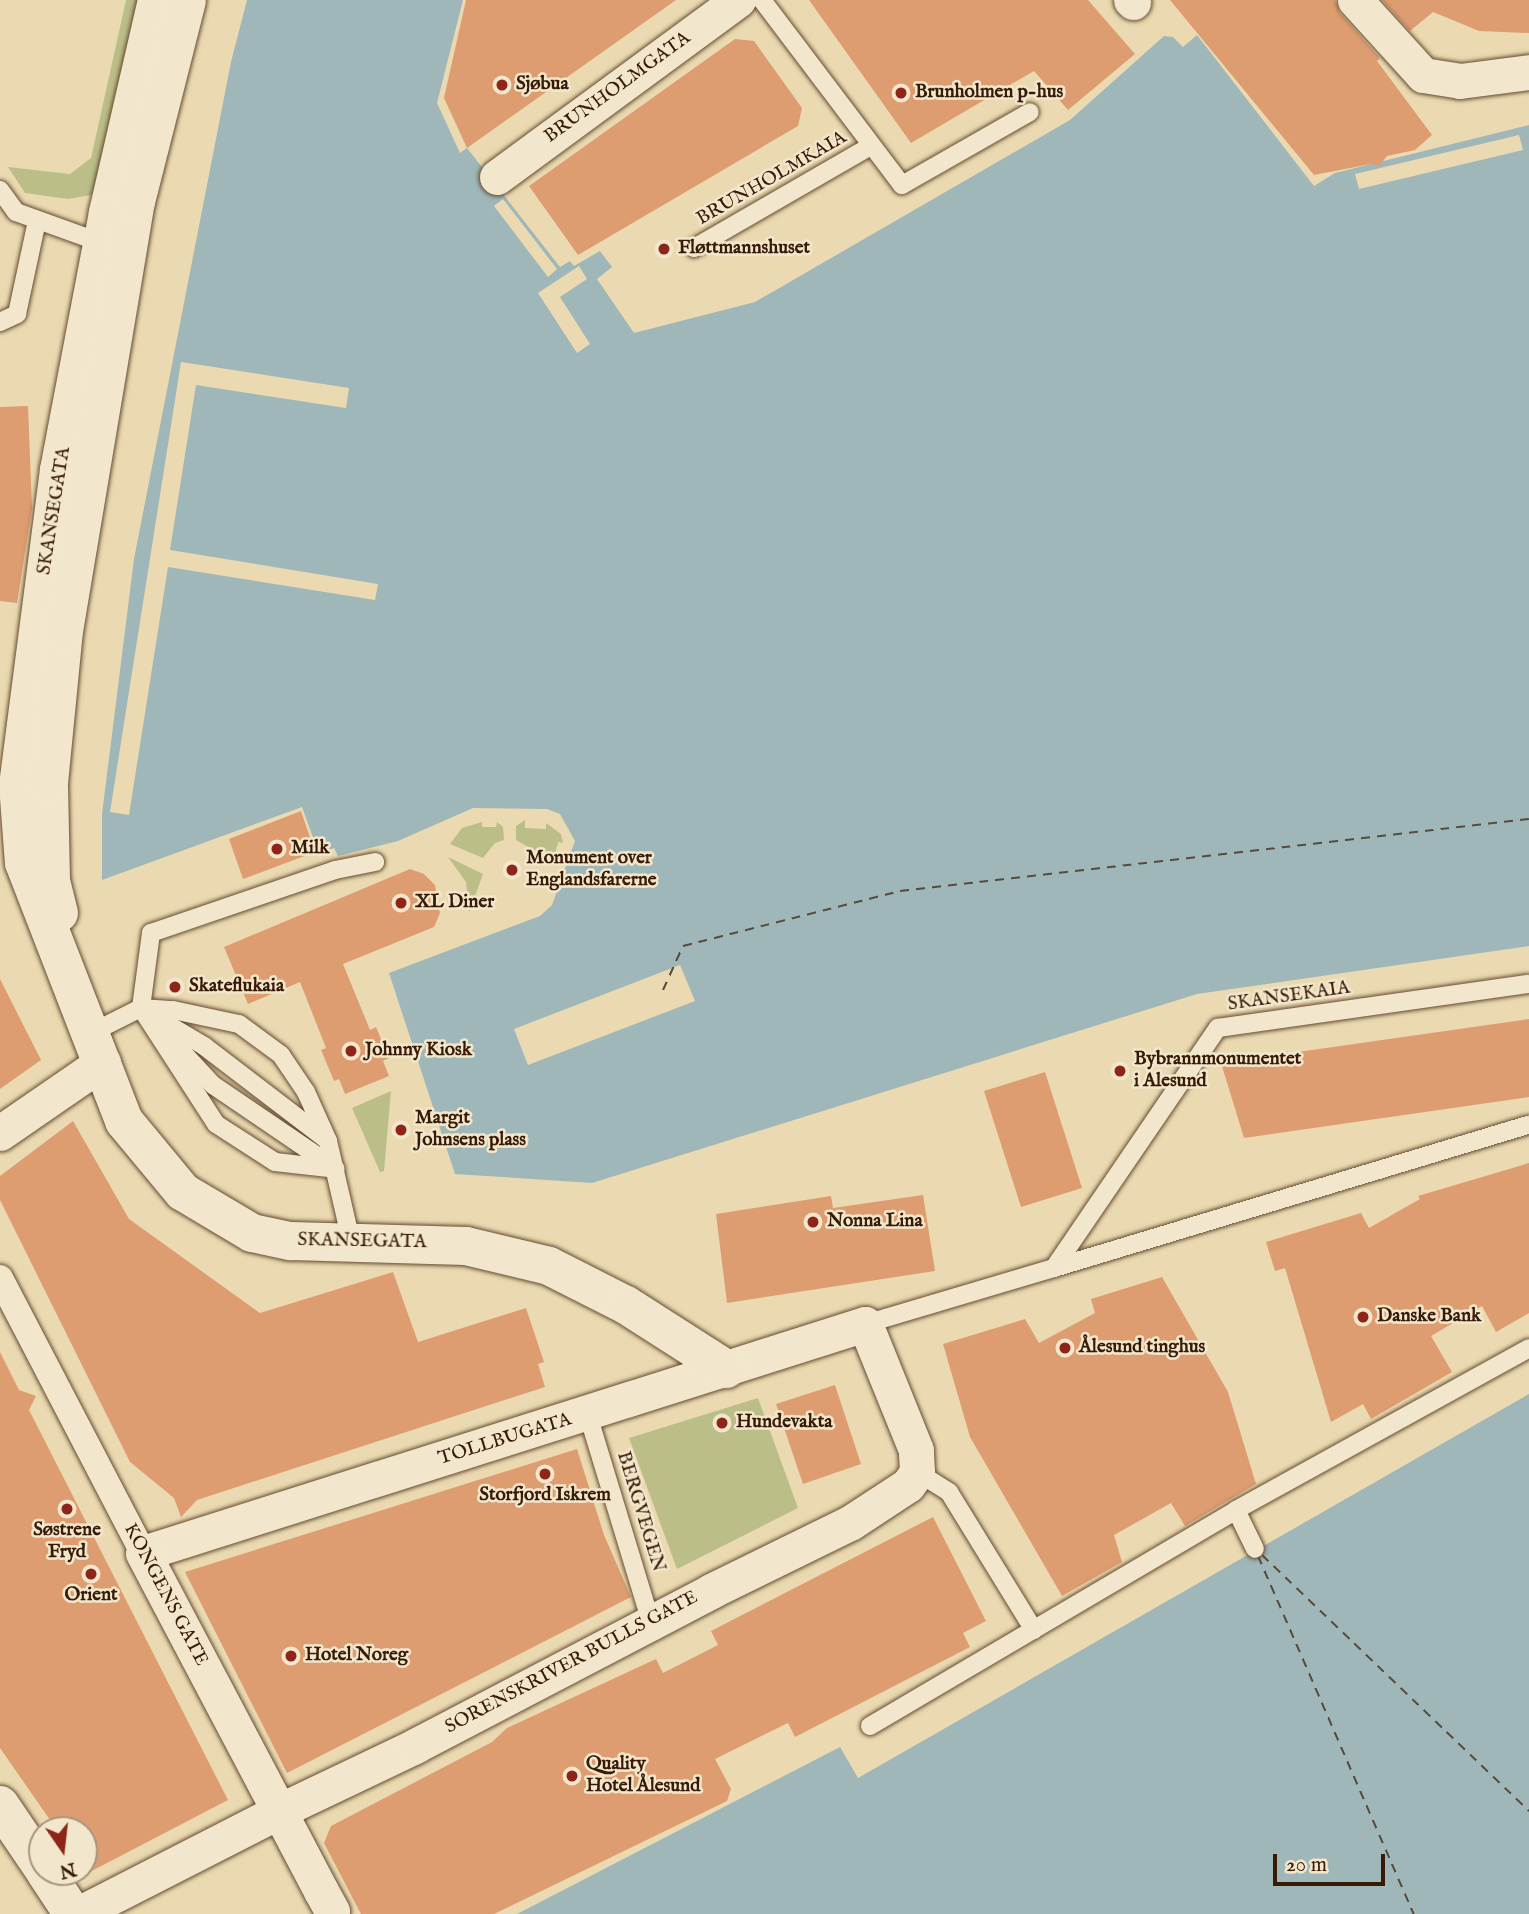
<!DOCTYPE html>
<html>
<head>
<meta charset="utf-8">
<style>
	body { margin:0 }
	#map { position:relative; width:1529px; height:1914px; overflow:hidden; background:#ebdab1; font-family:"IM FELL English",serif }
	div>[style] { position:absolute }
	[style*='--x'] { left:calc(var(--x)*1px); top:calc(var(--y)*1px); width:calc(var(--w)*1px); rotate:calc(var(--a)*1deg) }
	.green>* { inset:0; background:#bcbe88 }
	.water>* { inset:0; background:#9fb7b8 }
	.pier>* { inset:0; background:#ebdab1 }
	.ferry>* { height:2px; margin-top:-1px; transform-origin:0; background:repeating-linear-gradient(90deg,#574a3b 0 9px,transparent 0 16px) }
	.building>* { inset:0; background:#dd9d70 }
	.roads { filter:drop-shadow(0 0 2px #654b31) drop-shadow(0 0 2px #654b31) }
	.service>* { height:18px; margin:-9px; padding:0 9px; transform-origin:9px; border-radius:9px; background:#f2e7cc }
	.pedestrian>* { height:26px; margin:-13px; padding:0 13px; transform-origin:13px; border-radius:13px; background:#f2e7cc }
	.minor>* { height:35px; margin:-17.5px; padding:0 17.5px; transform-origin:17.5px; border-radius:17.5px; background:#f2e7cc }
	.tertiary>* { height:38px; margin:-19px; padding:0 19px; transform-origin:19px; border-radius:19px; background:#f2e7cc }
	.dots>* { width:19px; height:19px; translate:-50% -50%; box-sizing:border-box; border:4px solid #f2e7cc; border-radius:50% }
	span { translate:-50% -50%; white-space:nowrap; text-align:center; line-height:1.15; -webkit-text-stroke:5px #f2e7cc; paint-order:stroke }
	.poi-label { font-size:19px; color:#381b06; font-weight:700 }
	.left { translate:0 -50%; text-align:left }
	.street-label { font-size:19px; color:#381b06 }
	.north { position:absolute; left:28px; top:1816px; width:70px; height:70px; box-sizing:border-box; background:#f2e7cc; border:2px solid #a8957d; border-radius:50%; rotate:166deg; font-size:19px; font-weight:700; line-height:28px; text-align:center; color:#381b06 }
	.north::after { content:''; display:block; margin:auto; width:24px; height:32px; background:#8f2418; clip-path:polygon(50% 0,100% 100%,50% 72%,0 100%) }
	.scale { position:absolute; left:1273px; top:1854px; width:112px; height:32px; box-sizing:border-box; border:4px solid #381b06; border-top:0; padding-left:9px; font-size:21px; line-height:24px; white-space:nowrap; color:#381b06; -webkit-text-stroke:5px #f2e7cc; paint-order:stroke }
</style>
</head>
<body>
<div id="map">
	<div class="green">
		<div style="clip-path:polygon(126px 0,181px 0,133px 188px,68px 199px,25px 193px,8px 167px,70px 174px,91px 158px)"></div>
		<div style="clip-path:polygon(525px 820px,525px 828px,546px 829px,546px 823px,561px 834px,563px 843px,558px 842px,554px 858px,560px 860px,540px 866px,535px 851px,516px 840px,516px 826px)"></div>
		<div style="clip-path:polygon(482px 822px,482px 827px,496px 827px,497px 822px,503px 827px,504px 840px,495px 843px,483px 858px,450px 844px,462px 828px)"></div>
		<div style="clip-path:polygon(448px 857px,483px 874px,469px 913px,466px 882px)"></div>
		<div style="clip-path:polygon(391px 1091px,384px 1171px,380px 1172px,352px 1108px)"></div>
		<div style="clip-path:polygon(758px 1398px,798px 1508px,677px 1569px,629px 1438px)"></div>
	</div>
	<div class="water">
		<div style="clip-path:polygon(247px 0,463px 0,437px 103px,460px 153px,467px 148px,560px 267px,570px 261px,574px 266px,600px 251px,612px 267px,597px 279px,634px 333px,755px 302px,1070px 120px,1164px 36px,1173px 37px,1183px 47px,1197px 35px,1314px 186px,1335px 173px,1529px 125px,1529px 946px,1197px 994px,592px 1183px,455px 1174px,389px 973px,540px 916px,552px 905px,575px 841px,560px 814px,547px 809px,473px 808px,398px 841px,338px 856px,334px 848px,319px 854px,302px 807px,102px 880px,102px 814px,134px 559px,231px 62px)"></div>
		<div style="clip-path:polygon(1529px 1394px,1529px 1914px,517px 1914px,840px 1747px,858px 1778px)"></div>
	</div>
	<div class="pier">
		<div style="clip-path:polygon(1519px 135px,1523px 150px,1359px 189px,1355px 174px)"></div>
		<div style="clip-path:polygon(503px 199px,557px 269px,548px 277px,494px 206px)"></div>
		<div style="clip-path:polygon(579px 266px,587px 279px,560px 297px,590px 344px,577px 353px,538px 293px)"></div>
		<div style="clip-path:polygon(181px 362px,349px 388px,346px 408px,196px 385px,170px 550px,378px 584px,375px 600px,168px 567px,129px 815px,110px 812px)"></div>
		<div style="clip-path:polygon(680px 965px,695px 1001px,528px 1065px,514px 1029px)"></div>
	</div>
	<div class="ferry">
		<div style="--x:663;--y:990;--w:48;--a:-65.6"></div>
		<div style="--x:683;--y:946;--w:224;--a:-14.2"></div>
		<div style="--x:900;--y:891;--w:633;--a:-6.53"></div>
		<div style="--x:1262;--y:1555;--w:370;--a:43.8"></div>
		<div style="--x:1258;--y:1556;--w:391;--a:66.5"></div>
	</div>
	<div class="building">
		<div style="clip-path:polygon(466px 0,676px 0,467px 148px,444px 98px)"></div>
		<div style="clip-path:polygon(809px 0,1088px 0,1135px 54px,1068px 110px,1034px 71px,911px 143px)"></div>
		<div style="clip-path:polygon(1170px 0,1335px 0,1340px 13px,1380px 58px,1377px 61px,1432px 135px,1415px 150px,1387px 156px,1379px 166px,1371px 164px,1314px 175px)"></div>
		<div style="clip-path:polygon(1382px 0,1529px 0,1529px 33px,1479px 31px,1433px 12px,1410px 31px)"></div>
		<div style="clip-path:polygon(735px 39px,754px 41px,802px 108px,798px 126px,578px 255px,529px 186px)"></div>
		<div style="clip-path:polygon(28px 406px,32px 508px,17px 603px,0 601px,0 407px)"></div>
		<div style="clip-path:polygon(301px 811px,315px 852px,243px 879px,229px 839px)"></div>
		<div style="clip-path:polygon(410px 869px,424px 874px,435px 885px,440px 913px,434px 927px,343px 964px,370px 1030px,376px 1027px,389px 1058px,383px 1061px,389px 1076px,345px 1094px,339px 1079px,334px 1081px,321px 1050px,326px 1048px,300px 982px,248px 1004px,224px 947px)"></div>
		<div style="clip-path:polygon(0 979px,41px 1060px,0 1089px)"></div>
		<div style="clip-path:polygon(1529px 1019px,1529px 1097px,1244px 1138px,1221px 1063px)"></div>
		<div style="clip-path:polygon(1045px 1072px,1082px 1188px,1021px 1207px,984px 1091px)"></div>
		<div style="clip-path:polygon(73px 1121px,129px 1219px,260px 1313px,393px 1272px,418px 1342px,526px 1308px,544px 1362px,538px 1364px,545px 1387px,197px 1500px,181px 1517px,174px 1498px,130px 1462px,0 1200px,0 1176px)"></div>
		<div style="clip-path:polygon(1529px 1163px,1529px 1313px,1496px 1332px,1482px 1306px,1431px 1336px,1452px 1372px,1371px 1419px,1363px 1404px,1331px 1422px,1285px 1268px,1275px 1271px,1266px 1242px,1361px 1213px,1369px 1228px,1420px 1199px,1418px 1196px)"></div>
		<div style="clip-path:polygon(923px 1195px,935px 1271px,727px 1303px,716px 1214px,831px 1196px,833px 1208px)"></div>
		<div style="clip-path:polygon(1162px 1277px,1228px 1392px,1256px 1484px,1185px 1526px,1171px 1503px,1114px 1535px,1122px 1562px,1062px 1596px,970px 1437px,943px 1344px,1025px 1319px,1039px 1343px,1095px 1313px,1091px 1299px)"></div>
		<div style="clip-path:polygon(0 1352px,19px 1390px,36px 1396px,29px 1410px,228px 1800px,84px 1875px,84px 1830px,57px 1830px,0 1748px)"></div>
		<div style="clip-path:polygon(835px 1385px,861px 1464px,803px 1484px,776px 1404px)"></div>
		<div style="clip-path:polygon(577px 1449px,604px 1535px,631px 1597px,287px 1773px,185px 1572px)"></div>
		<div style="clip-path:polygon(933px 1517px,986px 1621px,963px 1633px,970px 1647px,795px 1737px,788px 1723px,715px 1759px,731px 1789px,727px 1801px,494px 1914px,361px 1914px,324px 1843px,331px 1826px,492px 1742px,507px 1728px,656px 1659px,663px 1673px,718px 1645px,711px 1631px)"></div>
	</div>
	<div class="roads">
		<div class="service">
			<div style="--x:762;--y:0;--w:232;--a:52.9"></div>
			<div style="--x:902;--y:185;--w:147;--a:-29.7"></div>
			<div style="--x:0;--y:190;--w:27;--a:54"></div>
			<div style="--x:16;--y:212;--w:95;--a:19.8"></div>
			<div style="--x:694;--y:248;--w:204;--a:-30"></div>
			<div style="--x:0;--y:322;--w:19;--a:-25"></div>
			<div style="--x:17;--y:314;--w:95;--a:-77.9"></div>
			<div style="--x:141;--y:1008;--w:76;--a:-82.4"></div>
			<div style="--x:151;--y:933;--w:194;--a:-18.9"></div>
			<div style="--x:335;--y:870;--w:41;--a:-11.3"></div>
			<div style="--x:141;--y:1008;--w:138;--a:57.1"></div>
			<div style="--x:216;--y:1124;--w:70;--a:32.8"></div>
			<div style="--x:275;--y:1162;--w:61;--a:6.5"></div>
			<div style="--x:162;--y:1021;--w:49;--a:30.8"></div>
			<div style="--x:204;--y:1046;--w:155;--a:37.4"></div>
			<div style="--x:163;--y:1031;--w:74;--a:47.2"></div>
			<div style="--x:213;--y:1085;--w:144;--a:34.2"></div>
			<div style="--x:93;--y:1032;--w:54;--a:-26.6"></div>
			<div style="--x:141;--y:1008;--w:32;--a:4"></div>
			<div style="--x:173;--y:1010;--w:67;--a:12"></div>
			<div style="--x:239;--y:1024;--w:52;--a:36.4"></div>
			<div style="--x:281;--y:1055;--w:45;--a:56"></div>
			<div style="--x:306;--y:1092;--w:54;--a:65.8"></div>
			<div style="--x:328;--y:1141;--w:103;--a:77"></div>
			<div style="--x:1054;--y:1268;--w:496;--a:-16.8"></div>
			<div style="--x:865;--y:1324;--w:197;--a:-16.5"></div>
			<div style="--x:1054;--y:1268;--w:291;--a:-55.7"></div>
			<div style="--x:1218;--y:1028;--w:314;--a:-8.1"></div>
			<div style="--x:588;--y:1415;--w:216;--a:73.1"></div>
			<div style="--x:917;--y:1472;--w:38;--a:32"></div>
			<div style="--x:949;--y:1492;--w:162;--a:58.4"></div>
			<div style="--x:1236;--y:1510;--w:43;--a:64"></div>
			<div style="--x:870;--y:1726;--w:425;--a:-30.5"></div>
			<div style="--x:1236;--y:1510;--w:335;--a:-28.9"></div>
		</div>
		<div class="pedestrian">
			<div style="--x:0;--y:1278;--w:310;--a:62.5"></div>
		</div>
		<div class="minor">
			<div style="--x:1131;--y:0;--w:3;--a:45"></div>
			<div style="--x:1355;--y:0;--w:101;--a:47.8"></div>
			<div style="--x:1423;--y:75;--w:37;--a:9"></div>
			<div style="--x:1460;--y:81;--w:70;--a:-7.4"></div>
			<div style="--x:497;--y:177;--w:299;--a:-36.3"></div>
			<div style="--x:0;--y:1133;--w:125;--a:-34.6"></div>
			<div style="--x:78;--y:1914;--w:226;--a:-27.1"></div>
			<div style="--x:279;--y:1811;--w:151;--a:-25.5"></div>
			<div style="--x:415;--y:1746;--w:334;--a:-27.6"></div>
			<div style="--x:711;--y:1591;--w:155;--a:-26.1"></div>
			<div style="--x:850;--y:1523;--w:69;--a:-33.2"></div>
			<div style="--x:908;--y:1485;--w:16;--a:-55"></div>
			<div style="--x:917;--y:1472;--w:22;--a:-93"></div>
			<div style="--x:916;--y:1450;--w:136;--a:-112"></div>
			<div style="--x:865;--y:1324;--w:757;--a:162.4"></div>
			<div style="--x:143;--y:1553;--w:292;--a:62.2"></div>
			<div style="--x:279;--y:1811;--w:90;--a:62.3"></div>
			<div style="--x:321;--y:1891;--w:23;--a:61"></div>
		</div>
		<div class="tertiary">
			<div style="--x:157;--y:0;--w:219;--a:103"></div>
			<div style="--x:108;--y:213;--w:262;--a:100.8"></div>
			<div style="--x:59;--y:470;--w:317;--a:97.4"></div>
			<div style="--x:18;--y:784;--w:79;--a:85.7"></div>
			<div style="--x:24;--y:863;--w:277;--a:68.8"></div>
			<div style="--x:124;--y:1121;--w:92;--a:50.3"></div>
			<div style="--x:183;--y:1192;--w:80;--a:30.7"></div>
			<div style="--x:252;--y:1233;--w:40;--a:12"></div>
			<div style="--x:291;--y:1241;--w:175;--a:1.6"></div>
			<div style="--x:466;--y:1246;--w:85;--a:13.5"></div>
			<div style="--x:549;--y:1266;--w:86;--a:26.9"></div>
			<div style="--x:626;--y:1305;--w:119;--a:32.6"></div>
			<div style="--x:59;--y:913;--w:33;--a:-104"></div>
			<div style="--x:51;--y:881;--w:98;--a:-91.2"></div>
			<div style="--x:49;--y:783;--w:153;--a:-84.4"></div>
			<div style="--x:64;--y:631;--w:435;--a:-80.5"></div>
			<div style="--x:136;--y:202;--w:208;--a:-75.8"></div>
			<div style="--x:0;--y:1805;--w:75;--a:55.9"></div>
			<div style="--x:45;--y:1872;--w:50;--a:56.3"></div>
		</div>
	</div>
	<div class="dots">
		<div style="left:502px;top:85px;background:#8f2418"></div>
		<div style="left:901px;top:93px;background:#8f2418"></div>
		<div style="left:664px;top:249px;background:#8f2418"></div>
		<div style="left:277px;top:849px;background:#8f2418"></div>
		<div style="left:512px;top:870px;background:#8f2418"></div>
		<div style="left:401px;top:903px;background:#8f2418"></div>
		<div style="left:175px;top:987px;background:#8f2418"></div>
		<div style="left:351px;top:1051px;background:#8f2418"></div>
		<div style="left:1120px;top:1071px;background:#8f2418"></div>
		<div style="left:401px;top:1130px;background:#8f2418"></div>
		<div style="left:813px;top:1222px;background:#8f2418"></div>
		<div style="left:1363px;top:1317px;background:#8f2418"></div>
		<div style="left:1065px;top:1348px;background:#8f2418"></div>
		<div style="left:722px;top:1423px;background:#8f2418"></div>
		<div style="left:545px;top:1474px;background:#8f2418"></div>
		<div style="left:67px;top:1509px;background:#8f2418"></div>
		<div style="left:91px;top:1574px;background:#8f2418"></div>
		<div style="left:291px;top:1656px;background:#8f2418"></div>
		<div style="left:572px;top:1776px;background:#8f2418"></div>
	</div>
	<div class="poi-label">
		<span class="left" style="left:516px;top:85px">Sjøbua</span>
		<span class="left" style="left:915px;top:93px">Brunholmen p-hus</span>
		<span class="left" style="left:678px;top:249px">Fløttmannshuset</span>
		<span class="left" style="left:291px;top:849px">Milk</span>
		<span class="left" style="left:526px;top:870px">Monument over<br>Englandsfarerne</span>
		<span class="left" style="left:415px;top:903px">XL Diner</span>
		<span class="left" style="left:189px;top:987px">Skateflukaia</span>
		<span class="left" style="left:365px;top:1051px">Johnny Kiosk</span>
		<span class="left" style="left:1134px;top:1071px">Bybrannmonumentet<br>i Alesund</span>
		<span class="left" style="left:415px;top:1130px">Margit<br>Johnsens plass</span>
		<span class="left" style="left:827px;top:1222px">Nonna Lina</span>
		<span class="left" style="left:1377px;top:1317px">Danske Bank</span>
		<span class="left" style="left:1079px;top:1348px">Ålesund tinghus</span>
		<span class="left" style="left:736px;top:1423px">Hundevakta</span>
		<span style="left:545px;top:1496px">Storfjord Iskrem</span>
		<span style="left:67px;top:1542px">Søstrene<br>Fryd</span>
		<span style="left:91px;top:1596px">Orient</span>
		<span class="left" style="left:305px;top:1656px">Hotel Noreg</span>
		<span class="left" style="left:586px;top:1776px">Quality<br>Hotel Ålesund</span>
	</div>
	<div class="street-label">
		<span style="left:618px;top:88px;rotate:-36deg">BRUNHOLMGATA</span>
		<span style="left:772px;top:179px;rotate:-30deg">BRUNHOLMKAIA</span>
		<span style="left:55px;top:511px;rotate:-81deg">SKANSEGATA</span>
		<span style="left:1289px;top:997px;rotate:-8deg">SKANSEKAIA</span>
		<span style="left:362px;top:1242px;rotate:1deg">SKANSEGATA</span>
		<span style="left:505px;top:1440px;rotate:-17deg">TOLLBUGATA</span>
		<span style="left:640px;top:1512px;rotate:73deg">BERGVEGEN</span>
		<span style="left:165px;top:1595px;rotate:62deg">KONGENS GATE</span>
		<span style="left:572px;top:1663px;rotate:-28deg">SORENSKRIVER BULLS GATE</span>
	</div>
	<div class="north">N</div>
	<div class="scale">20 m</div>
</div>
</body>
</html>
